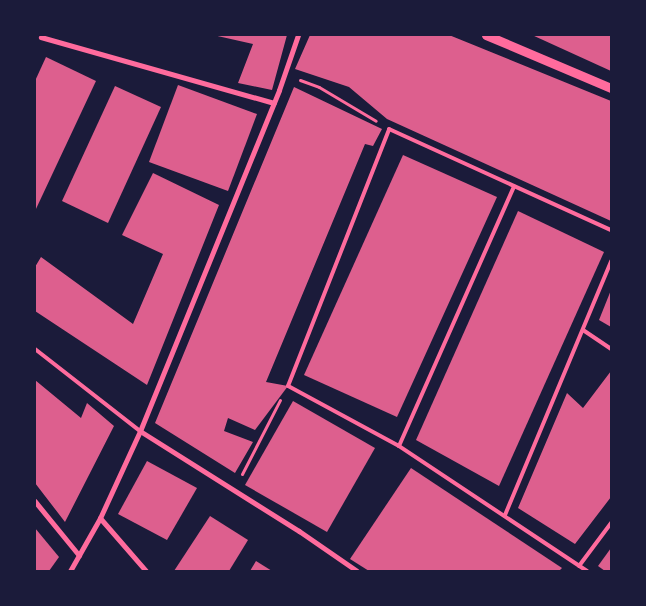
<!DOCTYPE html>
<html>
<head>
<meta charset="utf-8">
<style>
	body { margin:0 }
	#map { position:relative; width:646px; height:606px; overflow:hidden; background:#1b1b3a; font-family:Figtree,sans-serif }
	div>[style] { position:absolute }
	[style*='--x'] { left:calc(var(--x)*1px); top:calc(var(--y)*1px); width:calc(var(--w)*1px); rotate:calc(var(--a)*1deg) }
	.building>* { inset:0; background:#dd5f8e }
	.path>* { height:3px; margin:-1.5px; padding:0 1.5px; transform-origin:1.5px; border-radius:1.5px; background:#ff6b9d }
	.service>* { height:4px; margin:-2px; padding:0 2px; transform-origin:2px; border-radius:2px; background:#ff6b9d }
	.pedestrian>* { height:4.5px; margin:-2.25px; padding:0 2.25px; transform-origin:2.25px; border-radius:2.25px; background:#ff6b9d }
	.minor>* { height:5px; margin:-2.5px; padding:0 2.5px; transform-origin:2.5px; border-radius:2.5px; background:#ff6b9d }
	.tertiary>* { height:9px; margin:-4.5px; padding:0 4.5px; transform-origin:4.5px; border-radius:4.5px; background:#ff6b9d }
	span { translate:-50% -50%; white-space:nowrap; text-align:center; line-height:1.15; -webkit-text-stroke:5px #1b1b3a; paint-order:stroke }
	.frame { position:absolute; inset:0; border:36px solid #1b1b3a; pointer-events:none }
</style>
</head>
<body>
<div id="map">
	<div class="building">
		<div style="clip-path:polygon(213px 35px,287px 35px,272px 90px,238px 83px,253px 44px)"></div>
		<div style="clip-path:polygon(310px 35px,449px 35px,611px 101px,611px 221px,387px 119px,349px 87px,295px 69px)"></div>
		<div style="clip-path:polygon(532px 35px,611px 35px,611px 71px)"></div>
		<div style="clip-path:polygon(46px 57px,96px 81px,35px 211px,35px 81px)"></div>
		<div style="clip-path:polygon(178px 85px,257px 114px,228px 191px,149px 162px)"></div>
		<div style="clip-path:polygon(115px 86px,161px 107px,108px 223px,62px 201px)"></div>
		<div style="clip-path:polygon(294px 87px,382px 129px,373px 146px,365px 144px,266px 382px,288px 386px,255px 430px,228px 418px,224px 431px,253px 442px,235px 473px,155px 423px)"></div>
		<div style="clip-path:polygon(403px 155px,497px 197px,397px 417px,304px 375px)"></div>
		<div style="clip-path:polygon(153px 173px,219px 205px,147px 385px,35px 311px,35px 267px,41px 257px,133px 324px,163px 254px,122px 235px)"></div>
		<div style="clip-path:polygon(518px 211px,604px 252px,499px 486px,416px 440px)"></div>
		<div style="clip-path:polygon(611px 290px,611px 327px,599px 320px)"></div>
		<div style="clip-path:polygon(611px 371px,611px 497px,575px 544px,518px 508px,567px 393px,583px 408px)"></div>
		<div style="clip-path:polygon(35px 380px,81px 418px,87px 403px,114px 426px,65px 522px,35px 483px)"></div>
		<div style="clip-path:polygon(293px 401px,375px 448px,327px 532px,245px 485px)"></div>
		<div style="clip-path:polygon(147px 461px,197px 488px,167px 540px,118px 514px)"></div>
		<div style="clip-path:polygon(411px 468px,562px 568px,559px 571px,369px 571px,350px 559px)"></div>
		<div style="clip-path:polygon(210px 516px,248px 540px,229px 571px,174px 571px)"></div>
		<div style="clip-path:polygon(35px 528px,59px 557px,49px 571px,35px 571px)"></div>
		<div style="clip-path:polygon(611px 548px,611px 571px,605px 571px,598px 566px)"></div>
		<div style="clip-path:polygon(256px 561px,272px 571px,250px 571px)"></div>
	</div>
	<div class="path">
		<div style="--x:300;--y:80;--w:20;--a:20"></div>
		<div style="--x:319;--y:87;--w:66;--a:30.8"></div>
		<div style="--x:242;--y:474;--w:83;--a:-62.8"></div>
	</div>
	<div class="service">
		<div style="--x:583;--y:330;--w:34;--a:34"></div>
		<div style="--x:35;--y:349;--w:133;--a:38"></div>
		<div style="--x:399;--y:446;--w:284;--a:-66.1"></div>
		<div style="--x:505;--y:515;--w:275;--a:-67.3"></div>
		<div style="--x:579;--y:566;--w:54;--a:-53.3"></div>
		<div style="--x:587;--y:571;--w:226;--a:-146.4"></div>
		<div style="--x:399;--y:446;--w:126;--a:-151.6"></div>
		<div style="--x:288;--y:386;--w:276;--a:-68.5"></div>
		<div style="--x:389;--y:129;--w:244;--a:24.5"></div>
	</div>
	<div class="pedestrian">
		<div style="--x:41;--y:37;--w:242;--a:15.8"></div>
		<div style="--x:35;--y:501;--w:70;--a:50.8"></div>
	</div>
	<div class="minor">
		<div style="--x:140;--y:431;--w:188;--a:32.2"></div>
		<div style="--x:299;--y:531;--w:70;--a:34.6"></div>
		<div style="--x:100;--y:518;--w:70;--a:49"></div>
		<div style="--x:70;--y:571;--w:61;--a:-60.5"></div>
		<div style="--x:100;--y:518;--w:96;--a:-65.3"></div>
		<div style="--x:140;--y:431;--w:368;--a:-67.8"></div>
		<div style="--x:279;--y:90;--w:58;--a:-70.9"></div>
	</div>
	<div class="tertiary">
		<div style="--x:486;--y:35;--w:136;--a:23"></div>
	</div>
	<div class="frame"></div>
</div>
</body>
</html>
